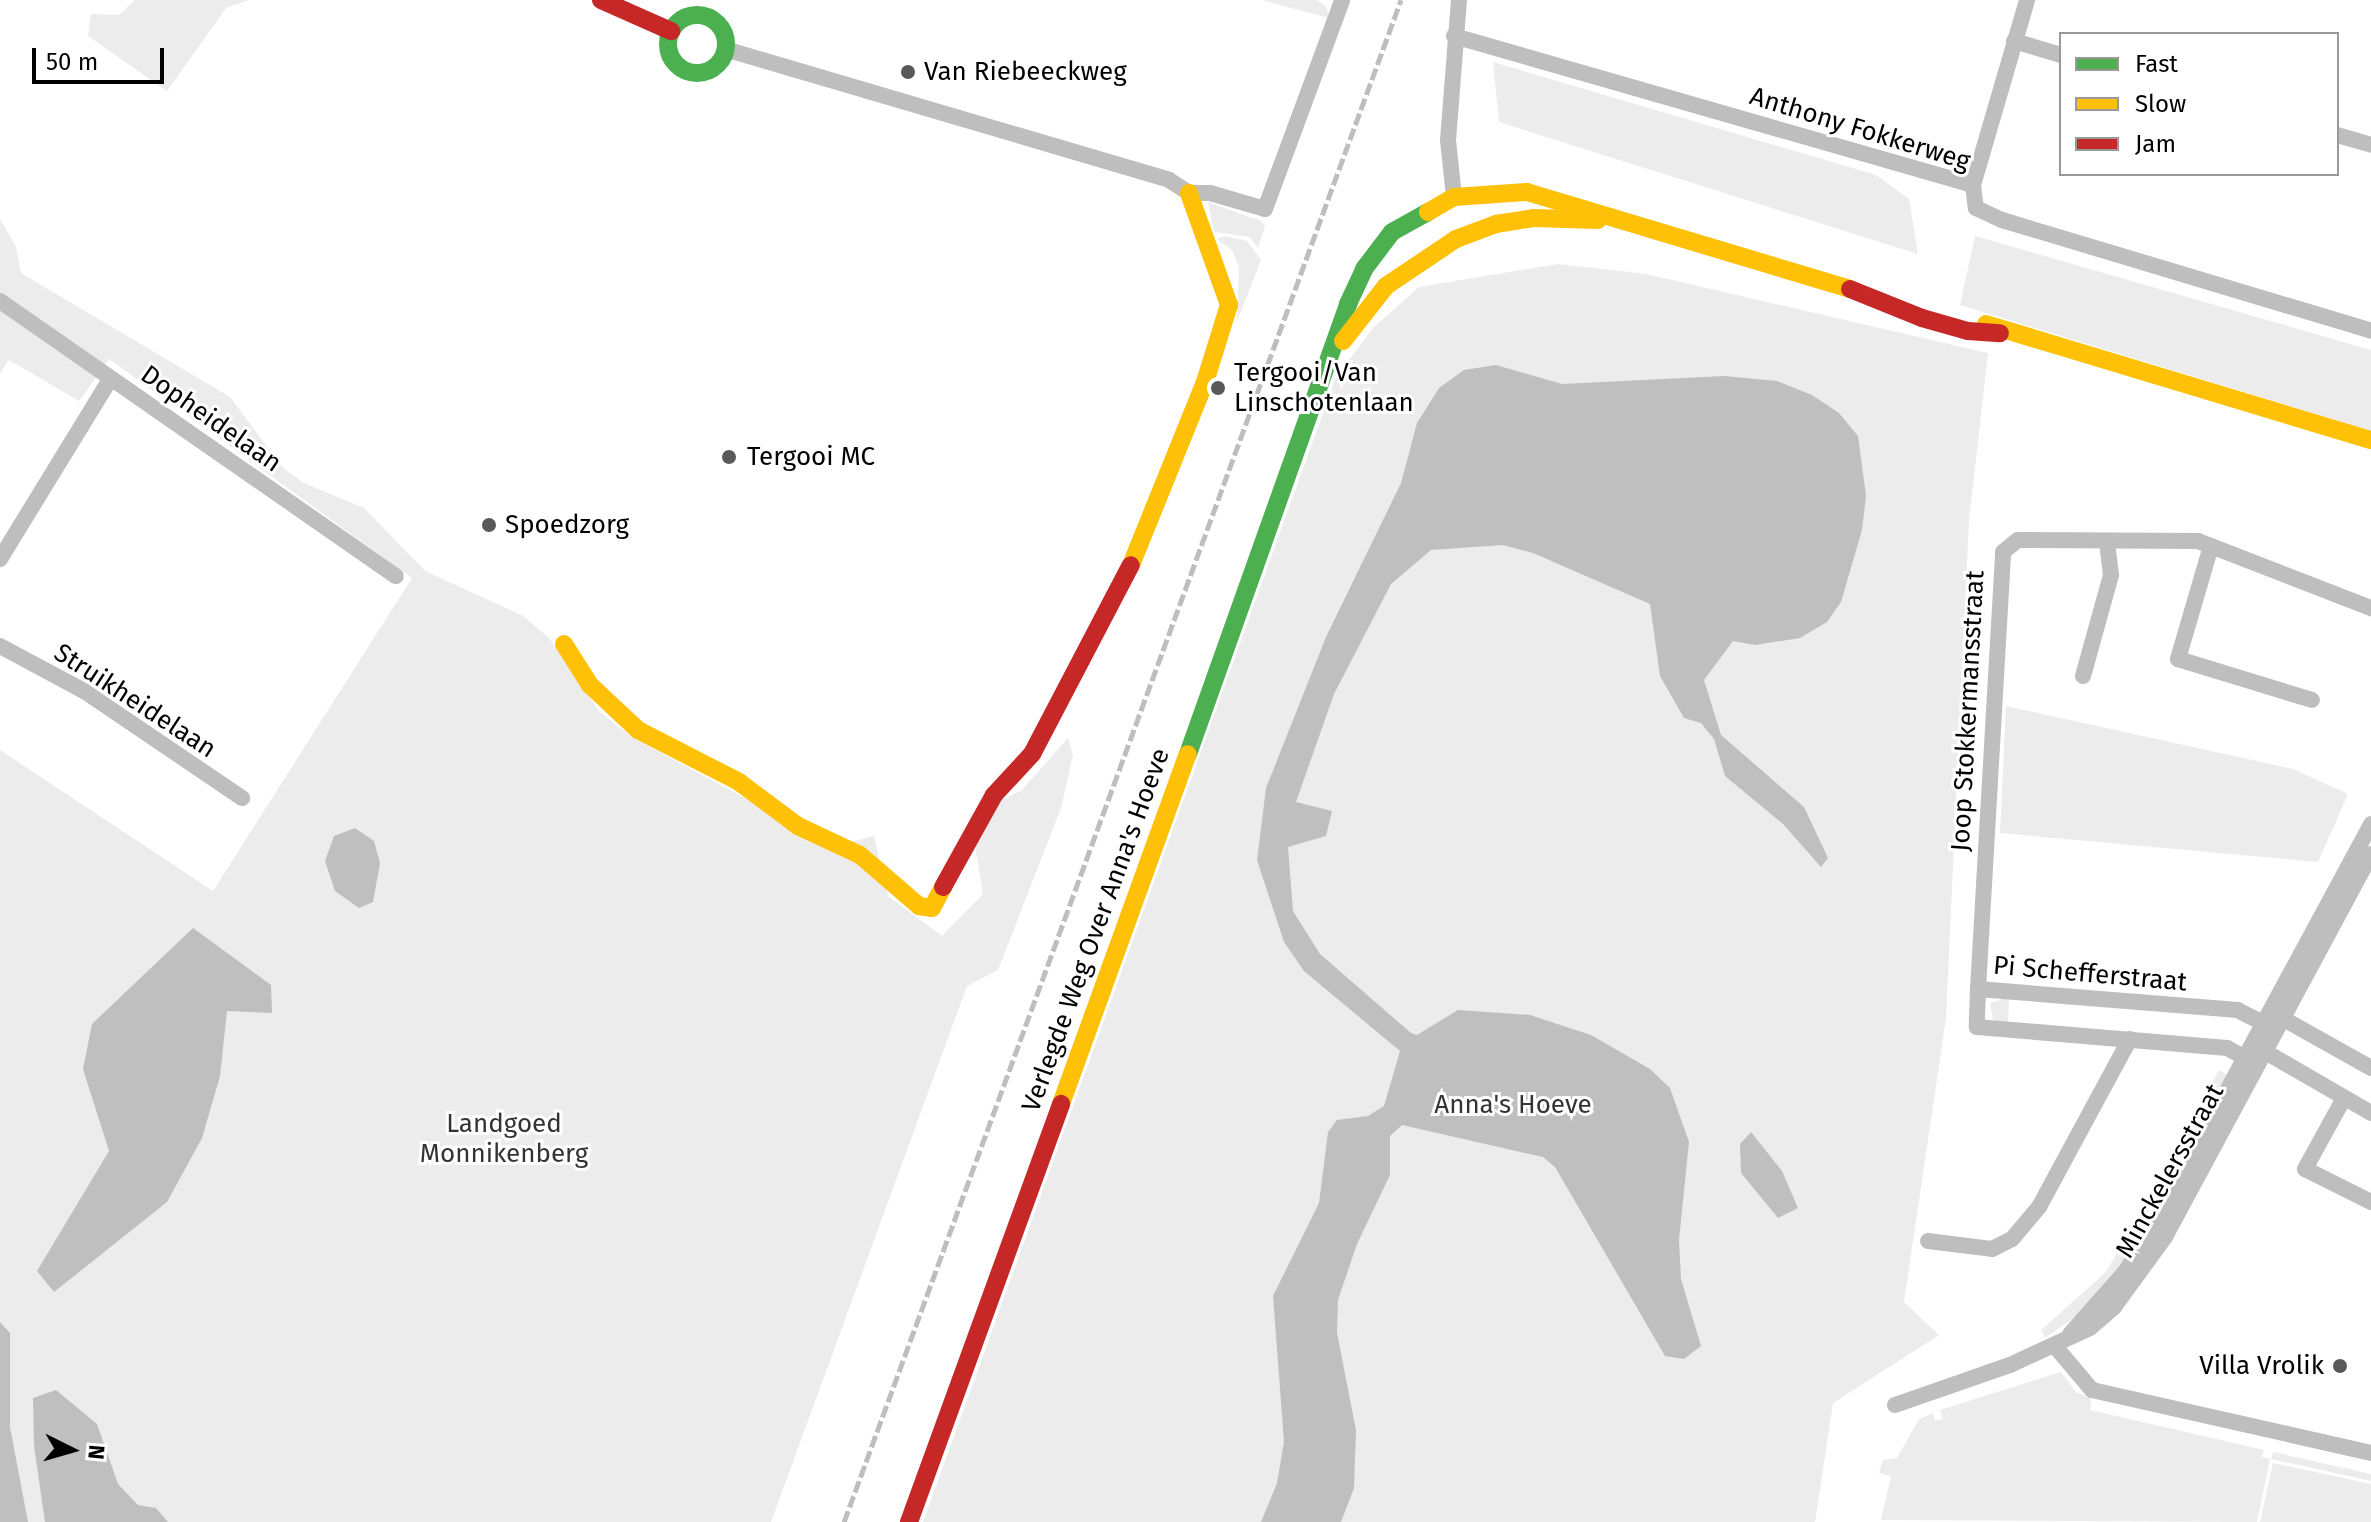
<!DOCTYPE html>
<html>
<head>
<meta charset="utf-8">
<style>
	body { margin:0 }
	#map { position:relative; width:2371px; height:1522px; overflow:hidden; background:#fff; font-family:"Fira Sans",sans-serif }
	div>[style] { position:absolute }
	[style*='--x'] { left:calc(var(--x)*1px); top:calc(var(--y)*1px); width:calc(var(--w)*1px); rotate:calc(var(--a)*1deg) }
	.green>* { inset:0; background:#ececec }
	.water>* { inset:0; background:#bfbfbf }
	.street>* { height:16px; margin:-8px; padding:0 8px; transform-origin:8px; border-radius:8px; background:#bebebe }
	.fast>* { height:18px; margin:-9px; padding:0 9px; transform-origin:9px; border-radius:9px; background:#4caf50 }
	.fast>.ring { margin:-9px; padding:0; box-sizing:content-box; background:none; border:18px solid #4caf50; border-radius:50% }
	.slow>* { height:18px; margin:-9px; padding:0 9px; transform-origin:9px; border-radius:9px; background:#ffc107 }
	.jam>* { height:18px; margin:-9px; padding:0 9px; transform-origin:9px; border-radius:9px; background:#c62828 }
	.rail>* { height:5px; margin-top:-2.5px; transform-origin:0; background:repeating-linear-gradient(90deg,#bebebe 0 12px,transparent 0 16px) }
	.dots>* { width:22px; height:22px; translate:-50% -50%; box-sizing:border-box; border:4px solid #fff; border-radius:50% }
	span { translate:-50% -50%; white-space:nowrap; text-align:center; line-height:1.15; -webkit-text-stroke:6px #fff; paint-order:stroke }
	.poi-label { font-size:26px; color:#000 }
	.left { translate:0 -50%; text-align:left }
	.right { translate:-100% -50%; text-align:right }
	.street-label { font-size:26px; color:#000 }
	.park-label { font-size:26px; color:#333 }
	.legend { position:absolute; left:2059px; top:32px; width:280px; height:144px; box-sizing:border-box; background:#fff; border:2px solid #999; margin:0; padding:10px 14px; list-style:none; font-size:24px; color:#000 }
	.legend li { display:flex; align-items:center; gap:16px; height:40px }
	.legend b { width:40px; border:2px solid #999 }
	.north { position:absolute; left:32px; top:1410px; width:80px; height:80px; -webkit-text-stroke:6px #fff; paint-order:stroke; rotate:95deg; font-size:22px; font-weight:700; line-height:32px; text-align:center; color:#000 }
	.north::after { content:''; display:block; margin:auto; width:28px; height:36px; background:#000; clip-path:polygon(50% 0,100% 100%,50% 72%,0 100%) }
	.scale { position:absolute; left:32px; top:48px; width:132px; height:36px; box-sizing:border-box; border:4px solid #000; border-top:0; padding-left:10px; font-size:24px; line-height:28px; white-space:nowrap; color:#000; -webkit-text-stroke:6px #fff; paint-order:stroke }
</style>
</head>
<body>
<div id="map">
	<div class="green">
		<div style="clip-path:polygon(135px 0,249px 0,226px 8px,167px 91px,88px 36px,91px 14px,119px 15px)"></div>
		<div style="clip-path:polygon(1262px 0,1316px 0,1326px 6px,1329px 18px)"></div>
		<div style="clip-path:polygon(1493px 62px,1876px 175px,1909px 199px,1918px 254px,1499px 122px)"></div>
		<div style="clip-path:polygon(1208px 202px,1261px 221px,1265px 226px,1258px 248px,1250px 237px,1214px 232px)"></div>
		<div style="clip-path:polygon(0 219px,16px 247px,21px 273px,230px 397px,283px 468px,304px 483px,364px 508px,425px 571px,523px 616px,549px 638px,599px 711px,630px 736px,833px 846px,874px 836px,888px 896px,942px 936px,983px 894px,970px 815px,1022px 790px,1068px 738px,1073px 755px,1061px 808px,998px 970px,967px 986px,771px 1522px,0 1522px,0 750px,213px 891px,412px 578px,109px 359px,79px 401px,9px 360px,0 374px)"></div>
		<div style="clip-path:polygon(1226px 236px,1247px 241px,1261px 260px,1237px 321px,1239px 267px,1232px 250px,1217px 239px)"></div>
		<div style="clip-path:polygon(1975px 236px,2371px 350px,2371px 431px,1960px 305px)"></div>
		<div style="clip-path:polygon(1558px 264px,1646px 274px,1988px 353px,1969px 520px,1946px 1018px,1904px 1302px,1939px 1335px,1833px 1403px,1815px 1522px,923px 1522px,1336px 377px,1373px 328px,1419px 287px)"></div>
		<div style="clip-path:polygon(2006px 706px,2293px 769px,2348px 794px,2318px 862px,2000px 833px)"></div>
		<div style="clip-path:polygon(2009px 997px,2008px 1023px,1993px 1020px,1990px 1003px)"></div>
		<div style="clip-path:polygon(2219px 1070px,2229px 1076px,2188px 1153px,2180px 1149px,2147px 1214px,2153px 1218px,2146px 1229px,2135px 1225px)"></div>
		<div style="clip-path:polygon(2132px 1229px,2143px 1233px,2130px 1257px,2078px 1315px,2045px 1338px,2041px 1330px,2105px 1273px)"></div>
		<div style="clip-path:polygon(2061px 1372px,2076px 1392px,2091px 1398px,2090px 1410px,2264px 1450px,2262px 1457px,2270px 1459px,2257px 1522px,1881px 1520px,1891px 1476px,1879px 1473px,1883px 1460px,1897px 1458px,1919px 1419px,1933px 1413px,1935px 1421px,1943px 1419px,1940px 1410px)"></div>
		<div style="clip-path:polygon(2273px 1452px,2371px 1474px,2371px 1481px,2271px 1459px)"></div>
		<div style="clip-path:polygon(2273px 1463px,2371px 1484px,2371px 1522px,2260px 1522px)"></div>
	</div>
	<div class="water">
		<div style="clip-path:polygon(1496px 365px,1562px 384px,1724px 376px,1777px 381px,1812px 395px,1839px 413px,1858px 436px,1866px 496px,1862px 530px,1841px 602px,1827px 622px,1800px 638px,1755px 645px,1733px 641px,1704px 680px,1721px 735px,1804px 807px,1828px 858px,1821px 867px,1783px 824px,1725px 776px,1714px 739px,1701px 723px,1684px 718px,1660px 676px,1650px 604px,1533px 553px,1503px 545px,1431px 550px,1391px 584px,1334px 694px,1296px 802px,1332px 811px,1326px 836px,1288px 847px,1293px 911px,1320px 954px,1411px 1033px,1417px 1035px,1458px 1010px,1530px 1015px,1591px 1035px,1650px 1069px,1670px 1088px,1689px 1142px,1679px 1240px,1681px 1279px,1701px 1346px,1684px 1359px,1665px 1356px,1555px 1167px,1543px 1157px,1402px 1125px,1390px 1136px,1390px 1175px,1357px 1244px,1338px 1300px,1337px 1333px,1356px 1430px,1354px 1488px,1341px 1522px,1261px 1522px,1277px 1483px,1284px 1442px,1273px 1296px,1319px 1203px,1328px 1132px,1337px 1120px,1368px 1116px,1384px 1106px,1400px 1051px,1304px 971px,1284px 942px,1257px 860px,1266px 788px,1326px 637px,1401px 483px,1417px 423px,1439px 388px,1464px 370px)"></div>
		<div style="clip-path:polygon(355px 828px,374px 841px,380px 863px,373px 902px,359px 908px,335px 891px,325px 861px,334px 836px)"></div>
		<div style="clip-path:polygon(193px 928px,271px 985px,272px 1013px,227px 1011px,220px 1076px,202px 1138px,167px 1202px,54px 1292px,37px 1271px,109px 1151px,83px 1069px,92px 1024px)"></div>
		<div style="clip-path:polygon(1751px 1132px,1782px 1171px,1798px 1208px,1778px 1218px,1741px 1173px,1740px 1144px)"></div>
		<div style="clip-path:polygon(0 1322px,10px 1333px,10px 1427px,28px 1522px,0 1522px)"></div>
		<div style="clip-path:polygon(56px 1390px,97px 1424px,118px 1484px,138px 1505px,156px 1508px,168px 1522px,45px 1522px,34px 1446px,33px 1398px)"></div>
	</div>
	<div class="street">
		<div style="--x:1454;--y:36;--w:540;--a:16.02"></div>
		<div style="--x:1973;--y:185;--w:23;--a:83"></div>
		<div style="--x:1976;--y:208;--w:29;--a:25"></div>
		<div style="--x:2002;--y:220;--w:385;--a:16.7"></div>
		<div style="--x:2014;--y:41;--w:49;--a:16.6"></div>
		<div style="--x:725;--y:49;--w:463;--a:16.4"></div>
		<div style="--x:1169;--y:180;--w:24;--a:33"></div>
		<div style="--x:1189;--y:193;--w:21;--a:0"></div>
		<div style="--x:1210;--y:193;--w:57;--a:16.2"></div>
		<div style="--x:1265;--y:209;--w:222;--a:-69.7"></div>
		<div style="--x:2337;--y:135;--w:35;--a:16"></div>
		<div style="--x:1973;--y:185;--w:193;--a:-73.7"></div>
		<div style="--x:1454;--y:197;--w:57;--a:-96"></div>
		<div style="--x:1448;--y:140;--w:140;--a:-85.5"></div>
		<div style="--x:0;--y:301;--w:482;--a:34.8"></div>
		<div style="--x:2211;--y:546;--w:118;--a:106.3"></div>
		<div style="--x:2178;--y:659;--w:140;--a:17"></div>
		<div style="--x:0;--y:559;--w:212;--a:-58.5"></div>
		<div style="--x:0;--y:646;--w:95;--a:28.2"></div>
		<div style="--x:84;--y:691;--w:191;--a:34.1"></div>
		<div style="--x:2083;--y:676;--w:105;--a:-74.5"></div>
		<div style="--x:2111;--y:575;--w:34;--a:-97"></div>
		<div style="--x:1978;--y:989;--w:438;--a:-86.7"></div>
		<div style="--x:2003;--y:552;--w:19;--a:-39"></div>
		<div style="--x:2018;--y:540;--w:180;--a:0.3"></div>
		<div style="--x:2198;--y:541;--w:186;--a:21.2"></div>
		<div style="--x:2371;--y:1068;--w:102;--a:-150.7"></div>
		<div style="--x:2282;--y:1018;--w:20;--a:165"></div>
		<div style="--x:2263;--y:1023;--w:28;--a:-153"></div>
		<div style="--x:2238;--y:1010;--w:261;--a:-175.4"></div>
		<div style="--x:1978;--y:989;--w:38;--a:92"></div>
		<div style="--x:1977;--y:1027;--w:251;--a:4.8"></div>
		<div style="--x:2227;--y:1048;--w:19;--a:28"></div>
		<div style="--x:2244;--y:1057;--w:21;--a:-17"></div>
		<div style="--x:2264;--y:1051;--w:124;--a:30.1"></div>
		<div style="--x:2344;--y:1098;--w:81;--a:118.8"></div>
		<div style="--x:2305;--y:1169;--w:74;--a:26.6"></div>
		<div style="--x:1928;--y:1241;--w:64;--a:7.1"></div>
		<div style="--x:1992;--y:1249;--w:22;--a:-27"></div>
		<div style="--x:2012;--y:1239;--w:42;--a:-49.8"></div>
		<div style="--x:2039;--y:1207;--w:191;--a:-61.6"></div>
		<div style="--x:2070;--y:1334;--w:83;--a:-48.4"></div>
		<div style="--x:2125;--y:1272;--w:46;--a:-57.3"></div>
		<div style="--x:2150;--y:1233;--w:465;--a:-61.6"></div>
		<div style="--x:2054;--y:1345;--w:59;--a:49.8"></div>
		<div style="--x:2092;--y:1390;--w:286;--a:12.7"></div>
		<div style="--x:1895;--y:1405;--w:122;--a:-19.2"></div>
		<div style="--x:2010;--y:1365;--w:88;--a:-24.8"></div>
		<div style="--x:2090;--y:1328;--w:32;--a:-41"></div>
		<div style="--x:2114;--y:1307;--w:87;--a:-53.9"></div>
		<div style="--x:2165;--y:1237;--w:435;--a:-61.7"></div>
	</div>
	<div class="fast">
		<div class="ring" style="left:668px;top:15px;width:40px;height:40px"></div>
		<div style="--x:1188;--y:754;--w:478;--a:-70.4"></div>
		<div style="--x:1348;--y:304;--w:38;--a:-65"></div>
		<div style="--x:1364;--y:269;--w:46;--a:-52.9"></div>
		<div style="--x:1392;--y:232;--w:41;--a:-29.1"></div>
	</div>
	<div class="slow">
		<div style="--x:1428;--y:212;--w:30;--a:-30"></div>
		<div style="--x:1454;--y:197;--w:73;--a:-3.9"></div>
		<div style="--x:1527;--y:192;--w:337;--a:16.7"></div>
		<div style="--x:1986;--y:324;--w:402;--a:16.8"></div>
		<div style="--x:1343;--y:341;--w:70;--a:-52"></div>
		<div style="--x:1386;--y:286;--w:84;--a:-33.9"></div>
		<div style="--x:1456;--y:239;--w:43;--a:-20.6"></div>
		<div style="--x:1496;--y:224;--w:38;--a:-9"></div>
		<div style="--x:1534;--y:218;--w:64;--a:1.8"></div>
		<div style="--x:1131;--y:565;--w:197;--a:-68"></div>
		<div style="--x:1205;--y:382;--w:81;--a:-72.7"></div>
		<div style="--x:1229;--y:305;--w:119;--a:-109.7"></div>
		<div style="--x:564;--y:644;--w:49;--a:57.6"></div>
		<div style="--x:590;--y:685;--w:66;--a:43.2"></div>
		<div style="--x:638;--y:730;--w:114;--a:27.2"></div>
		<div style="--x:739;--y:782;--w:74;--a:36.7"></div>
		<div style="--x:798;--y:826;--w:68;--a:25.1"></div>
		<div style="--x:860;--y:855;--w:78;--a:40.8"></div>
		<div style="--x:919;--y:906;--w:13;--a:9"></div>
		<div style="--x:932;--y:908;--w:24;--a:-62"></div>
		<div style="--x:1061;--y:1104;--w:372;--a:-70.1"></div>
	</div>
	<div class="jam">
		<div style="--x:601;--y:0;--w:77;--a:23.9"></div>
		<div style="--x:1850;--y:289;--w:78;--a:21.9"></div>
		<div style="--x:1922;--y:318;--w:48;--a:15.8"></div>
		<div style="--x:1968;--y:331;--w:32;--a:4"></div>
		<div style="--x:943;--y:887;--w:105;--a:-61"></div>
		<div style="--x:994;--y:795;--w:56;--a:-47.2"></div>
		<div style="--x:1032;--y:754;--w:213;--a:-62.4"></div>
		<div style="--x:909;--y:1522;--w:445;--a:-70"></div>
	</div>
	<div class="rail">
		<div style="--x:844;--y:1522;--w:1621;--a:-69.9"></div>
	</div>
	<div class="dots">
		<div style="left:908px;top:72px;background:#595959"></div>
		<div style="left:1218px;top:388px;background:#595959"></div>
		<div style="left:729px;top:457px;background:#595959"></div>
		<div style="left:489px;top:525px;background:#595959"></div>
		<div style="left:2340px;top:1366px;background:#595959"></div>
	</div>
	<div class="poi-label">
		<span class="left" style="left:924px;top:72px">Van Riebeeckweg</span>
		<span class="left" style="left:1234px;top:388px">Tergooi/Van<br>Linschotenlaan</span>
		<span class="left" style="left:747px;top:457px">Tergooi MC</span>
		<span class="left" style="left:505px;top:525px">Spoedzorg</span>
		<span class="right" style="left:2324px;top:1366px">Villa Vrolik</span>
	</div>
	<div class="street-label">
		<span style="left:1860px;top:129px;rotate:17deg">Anthony Fokkerweg</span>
		<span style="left:211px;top:419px;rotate:35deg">Dopheidelaan</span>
		<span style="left:135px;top:701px;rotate:33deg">Struikheidelaan</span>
		<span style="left:1968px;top:711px;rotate:-87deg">Joop Stokkermansstraat</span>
		<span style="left:1096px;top:930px;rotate:-70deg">Verlegde Weg Over Anna's Hoeve</span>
		<span style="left:2090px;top:974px;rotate:5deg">Pi Schefferstraat</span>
		<span style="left:2170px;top:1171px;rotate:-61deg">Minckelersstraat</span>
	</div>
	<div class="park-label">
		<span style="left:1513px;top:1105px">Anna's Hoeve</span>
		<span style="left:504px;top:1139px">Landgoed<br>Monnikenberg</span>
	</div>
	<ul class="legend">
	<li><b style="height:10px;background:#4caf50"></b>Fast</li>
	<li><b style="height:10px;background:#ffc107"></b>Slow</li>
	<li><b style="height:10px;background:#c62828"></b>Jam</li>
	</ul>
	<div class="north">N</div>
	<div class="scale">50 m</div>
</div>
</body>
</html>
